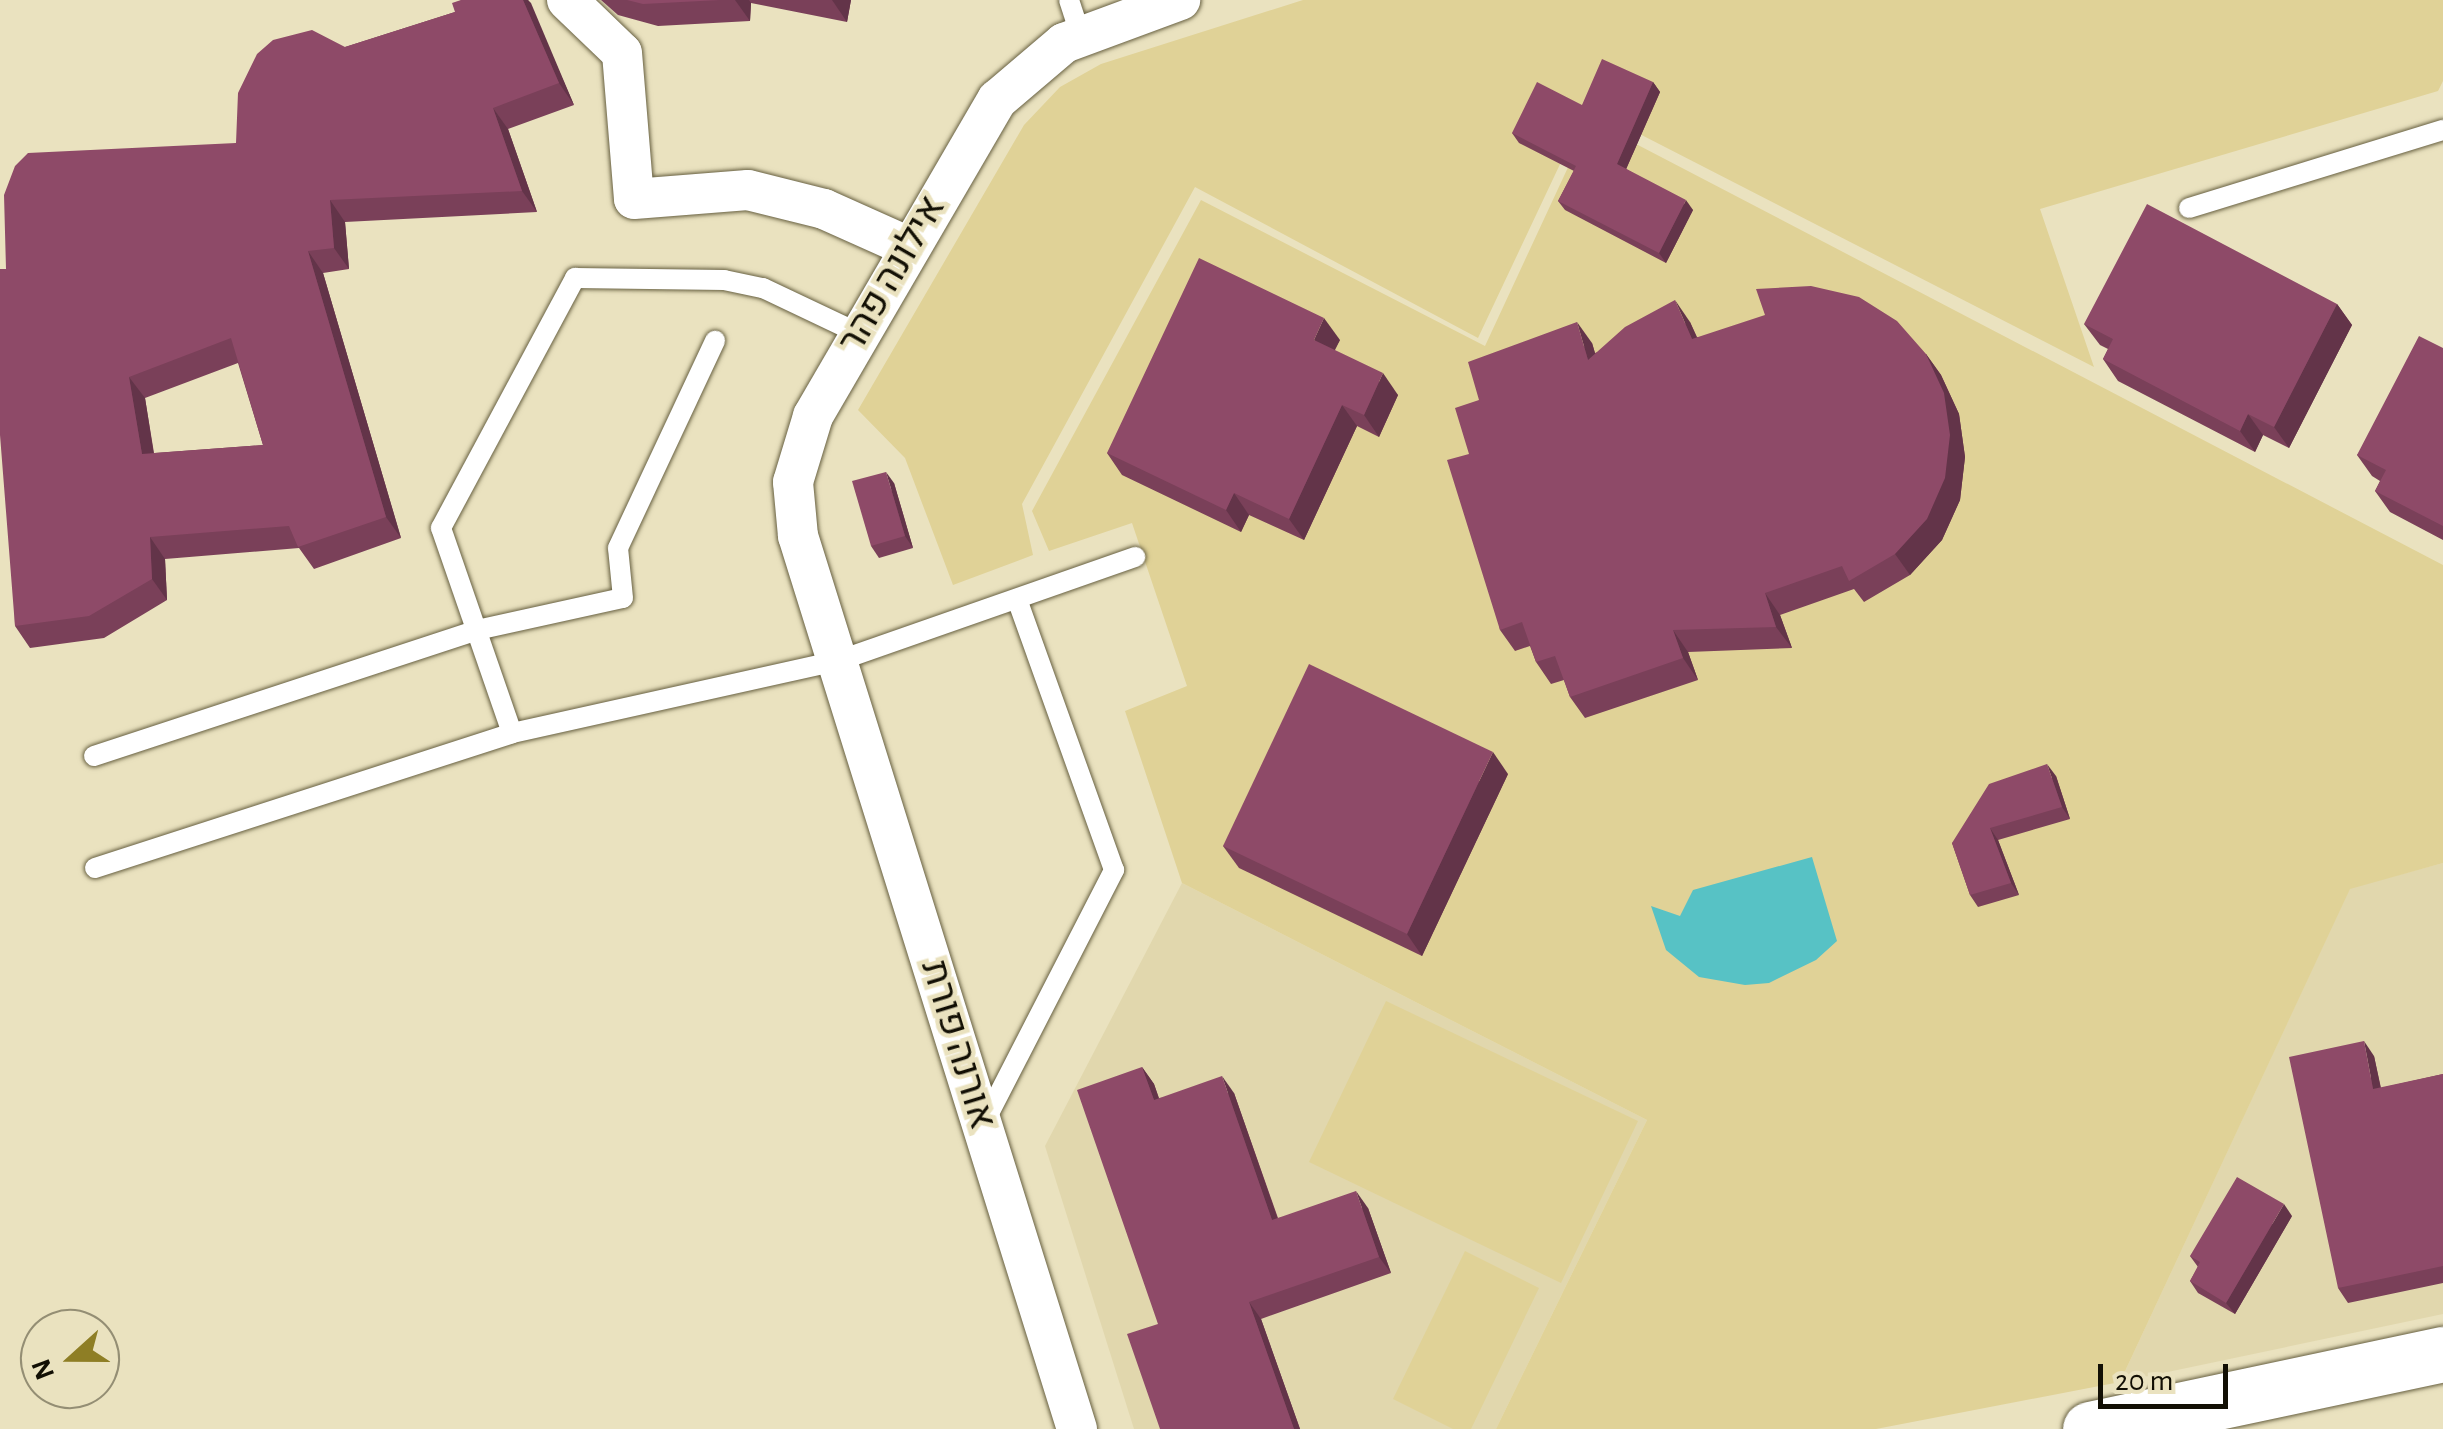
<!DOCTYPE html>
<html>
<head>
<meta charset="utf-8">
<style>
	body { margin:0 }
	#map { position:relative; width:2443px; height:1429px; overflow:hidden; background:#eae2bf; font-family:"Alegreya Sans",Heebo,sans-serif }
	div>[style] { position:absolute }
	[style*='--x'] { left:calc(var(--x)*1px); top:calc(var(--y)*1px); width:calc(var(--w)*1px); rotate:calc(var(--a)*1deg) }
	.built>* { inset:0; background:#e1d7ad }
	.green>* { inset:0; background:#e0d297 }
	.water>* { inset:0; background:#57c2c5 }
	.roads { filter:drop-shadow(0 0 2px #676041) drop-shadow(0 0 2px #676041) }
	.lane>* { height:20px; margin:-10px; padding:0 10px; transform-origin:10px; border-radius:10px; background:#fff }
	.street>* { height:40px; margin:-20px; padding:0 20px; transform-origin:20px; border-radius:20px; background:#fff }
	.secondary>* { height:55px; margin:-27.5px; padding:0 27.5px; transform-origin:27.5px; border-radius:27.5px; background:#fff }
	.wall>* { inset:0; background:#7a4059 }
	.shaded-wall>* { inset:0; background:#633449 }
	.building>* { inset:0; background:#8e4a68 }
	span { translate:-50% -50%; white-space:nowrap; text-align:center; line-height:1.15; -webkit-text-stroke:9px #eae2bf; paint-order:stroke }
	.street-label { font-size:38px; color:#120f04 }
	.north { position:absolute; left:20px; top:1309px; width:100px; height:100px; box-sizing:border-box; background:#eae2bf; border:2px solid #948e74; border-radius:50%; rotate:249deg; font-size:28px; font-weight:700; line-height:40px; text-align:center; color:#120f04 }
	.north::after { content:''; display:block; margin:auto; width:35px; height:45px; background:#8e7e25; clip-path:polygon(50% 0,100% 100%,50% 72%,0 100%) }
	.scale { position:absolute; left:2098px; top:1364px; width:130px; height:45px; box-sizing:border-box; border:5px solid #120f04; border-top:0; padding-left:12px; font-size:30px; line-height:35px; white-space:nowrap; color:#120f04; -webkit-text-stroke:8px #eae2bf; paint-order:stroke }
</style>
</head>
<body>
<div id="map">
	<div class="built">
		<div style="clip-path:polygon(2443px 863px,2443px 1314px,2120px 1382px,2350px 888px)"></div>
		<div style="clip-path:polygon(1182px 883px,1647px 1120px,1496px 1429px,1134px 1429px,1045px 1146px)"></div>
	</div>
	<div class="green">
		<div style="clip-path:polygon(1303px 0,2443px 0,2443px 81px,2438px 91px,2040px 209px,2094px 367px,1587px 107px,1478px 338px,1195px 187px,1022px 504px,1033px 555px,953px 585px,905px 458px,858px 410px,1024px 125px,1060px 87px,1101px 64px)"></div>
		<div style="clip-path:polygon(1590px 120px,2443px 565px,2443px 863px,2350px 889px,2120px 1382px,1876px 1429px,1496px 1429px,1647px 1120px,1182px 883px,1125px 711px,1187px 686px,1132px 523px,1049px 551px,1032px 511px,1201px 200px,1485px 346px)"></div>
		<div style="clip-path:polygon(1386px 1001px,1638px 1121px,1561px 1283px,1309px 1162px)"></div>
		<div style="clip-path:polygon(1465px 1251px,1539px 1288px,1471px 1429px,1453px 1429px,1393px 1399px)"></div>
	</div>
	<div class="water">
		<div style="clip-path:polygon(1812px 857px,1837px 941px,1816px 960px,1769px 983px,1745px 985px,1699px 977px,1666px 950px,1651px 906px,1680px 916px,1693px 890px)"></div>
	</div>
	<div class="roads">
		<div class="lane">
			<div style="--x:1069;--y:0;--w:36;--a:72"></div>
			<div style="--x:2189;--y:208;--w:266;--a:-17.1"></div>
			<div style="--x:512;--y:733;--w:217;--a:-109.1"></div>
			<div style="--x:441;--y:528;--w:284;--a:-61.8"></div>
			<div style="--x:575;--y:278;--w:149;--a:0.8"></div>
			<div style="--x:724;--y:280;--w:40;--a:12"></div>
			<div style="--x:763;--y:288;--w:107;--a:25.4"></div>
			<div style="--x:94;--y:756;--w:403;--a:-18.2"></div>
			<div style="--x:477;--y:630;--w:149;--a:-12.4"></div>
			<div style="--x:623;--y:598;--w:50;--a:-95.7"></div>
			<div style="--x:618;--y:548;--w:229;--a:-64.9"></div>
			<div style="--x:95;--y:868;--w:438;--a:-17.9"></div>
			<div style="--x:512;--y:733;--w:334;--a:-12.5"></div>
			<div style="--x:838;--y:661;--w:315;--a:-19.3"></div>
			<div style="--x:983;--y:1125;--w:287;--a:-62.8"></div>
			<div style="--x:1114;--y:870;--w:288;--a:-109.7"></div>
		</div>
		<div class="street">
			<div style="--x:567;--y:0;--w:76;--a:43.9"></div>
			<div style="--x:622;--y:53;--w:146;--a:85.3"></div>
			<div style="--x:634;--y:199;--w:114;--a:-4.5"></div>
			<div style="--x:748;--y:190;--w:78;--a:14"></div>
			<div style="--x:824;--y:209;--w:93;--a:24.1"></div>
			<div style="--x:1077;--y:1429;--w:936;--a:-107.35"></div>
			<div style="--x:798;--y:536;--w:54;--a:-95.3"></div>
			<div style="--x:793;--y:482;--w:69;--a:-73.1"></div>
			<div style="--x:813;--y:416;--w:366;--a:-59.8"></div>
			<div style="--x:997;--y:100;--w:88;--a:-40.4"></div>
			<div style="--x:1064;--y:43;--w:124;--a:-20.3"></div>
		</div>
		<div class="secondary">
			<div style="--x:2090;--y:1429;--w:361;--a:-12"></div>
		</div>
	</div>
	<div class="wall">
		<div style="clip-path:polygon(evenodd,461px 0,528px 0,574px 105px,508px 129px,537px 212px,345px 222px,349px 269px,323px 273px,401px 538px,314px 569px,299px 548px,165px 559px,167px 600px,104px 638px,30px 648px,15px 626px,6px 269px,236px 143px,345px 47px,455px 12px,461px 0,238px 363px,263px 445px,154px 453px,145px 398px,238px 363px)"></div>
		<div style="clip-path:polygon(601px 0,851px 0,847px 22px,751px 3px,750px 21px,658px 26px,618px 15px)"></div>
		<div style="clip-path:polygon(1653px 82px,1660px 92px,1626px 169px,1693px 210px,1666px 263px,1565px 210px,1558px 201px,1574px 171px,1519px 143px,1512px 133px,1582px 105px)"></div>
		<div style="clip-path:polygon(2337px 304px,2352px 325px,2289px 448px,2263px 435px,2255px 452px,2118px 381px,2103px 359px,2108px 349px,2100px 345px,2084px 324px)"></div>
		<div style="clip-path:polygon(1690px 322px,1697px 337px,1926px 354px,1941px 375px,1959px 414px,1965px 457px,1960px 500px,1942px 540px,1910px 575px,1864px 602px,1854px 589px,1780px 615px,1792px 648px,1688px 652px,1698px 680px,1585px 718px,1570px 697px,1564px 680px,1551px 684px,1536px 662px,1530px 646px,1515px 651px,1500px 630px,1469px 454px,1479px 400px,1592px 343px,1595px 353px)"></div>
		<div style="clip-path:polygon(1340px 340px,1334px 350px,1398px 395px,1379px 437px,1357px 426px,1304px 540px,1249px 515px,1241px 532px,1122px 475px,1107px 453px)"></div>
		<div style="clip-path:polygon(2443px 348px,2443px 540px,2390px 512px,2375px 491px,2380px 481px,2372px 476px,2357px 455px)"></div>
		<div style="clip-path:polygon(894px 483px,913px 548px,879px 558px,871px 546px)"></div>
		<div style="clip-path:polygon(1508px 774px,1422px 956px,1239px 868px,1223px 846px)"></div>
		<div style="clip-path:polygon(2056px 776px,2070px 819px,1998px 840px,2019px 895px,1978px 907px,1970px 895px,1952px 843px)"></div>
		<div style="clip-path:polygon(2374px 1056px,2381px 1088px,2443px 1074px,2443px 1283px,2348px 1303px,2338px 1288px)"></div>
		<div style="clip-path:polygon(1142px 1067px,1154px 1084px,1159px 1098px,1234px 1093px,1278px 1218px,1368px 1208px,1391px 1273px,1261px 1319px,1300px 1429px,1160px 1429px,1158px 1324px)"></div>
		<div style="clip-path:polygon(2292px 1216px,2235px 1314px,2198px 1293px,2190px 1281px,2198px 1267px,2190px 1256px)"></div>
	</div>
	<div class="shaded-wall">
		<div style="clip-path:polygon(523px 0,528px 0,531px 3px,574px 105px,559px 83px)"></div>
		<div style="clip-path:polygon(735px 0,749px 0,751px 3px,750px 21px)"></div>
		<div style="clip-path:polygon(832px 0,851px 0,847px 22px)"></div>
		<div style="clip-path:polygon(1653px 82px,1660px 92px,1624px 174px,1617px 164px)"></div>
		<div style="clip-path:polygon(493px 108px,508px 129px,537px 212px,522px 191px)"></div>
		<div style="clip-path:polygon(330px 200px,345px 222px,349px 269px,334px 248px)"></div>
		<div style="clip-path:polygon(1686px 200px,1693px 210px,1666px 263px,1659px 253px)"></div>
		<div style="clip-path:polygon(308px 251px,323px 273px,401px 538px,386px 517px)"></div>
		<div style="clip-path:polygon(1675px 300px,1690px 322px,1707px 361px,1692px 339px)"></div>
		<div style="clip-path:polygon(2337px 304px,2352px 325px,2289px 448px,2274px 427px)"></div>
		<div style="clip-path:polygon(1324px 318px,1340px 340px,1329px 362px,1314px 340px)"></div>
		<div style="clip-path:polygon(1577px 322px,1592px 343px,1603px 381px,1588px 360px)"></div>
		<div style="clip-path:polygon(1926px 354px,1941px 375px,1959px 414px,1965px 457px,1960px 500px,1942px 540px,1910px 575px,1895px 554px)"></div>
		<div style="clip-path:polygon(1383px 373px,1398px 395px,1379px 437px,1364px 415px)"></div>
		<div style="clip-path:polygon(129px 377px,145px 398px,157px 475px,142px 454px)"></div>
		<div style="clip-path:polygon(1342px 405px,1357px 426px,1304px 540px,1289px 519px)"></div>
		<div style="clip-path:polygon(2248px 414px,2263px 435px,2255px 452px,2240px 431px)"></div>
		<div style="clip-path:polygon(886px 472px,894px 483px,913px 548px,905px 536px)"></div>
		<div style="clip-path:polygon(1234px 493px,1249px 515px,1241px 532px,1226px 510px)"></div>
		<div style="clip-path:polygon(150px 537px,165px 559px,167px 600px,152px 579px)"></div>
		<div style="clip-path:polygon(1765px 593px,1780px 615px,1792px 648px,1776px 627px)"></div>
		<div style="clip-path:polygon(1673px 630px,1688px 652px,1698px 680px,1683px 658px)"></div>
		<div style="clip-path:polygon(1493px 752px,1508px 774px,1422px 956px,1407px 934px)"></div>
		<div style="clip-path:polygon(2047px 764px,2056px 776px,2070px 819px,2062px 807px)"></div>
		<div style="clip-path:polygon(1990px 828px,1998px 840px,2019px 895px,2011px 883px)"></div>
		<div style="clip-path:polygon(2364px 1041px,2374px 1056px,2384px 1104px,2373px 1089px)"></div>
		<div style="clip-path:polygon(1142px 1067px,1154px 1084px,1165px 1117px,1154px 1100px)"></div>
		<div style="clip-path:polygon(1222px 1076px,1234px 1093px,1284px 1237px,1272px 1220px)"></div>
		<div style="clip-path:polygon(1356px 1191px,1368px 1208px,1391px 1273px,1379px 1257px)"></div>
		<div style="clip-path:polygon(2284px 1204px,2292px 1216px,2235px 1314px,2226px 1303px)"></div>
		<div style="clip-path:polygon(1249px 1302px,1261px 1319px,1300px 1429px,1294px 1429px)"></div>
	</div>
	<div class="building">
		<div style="clip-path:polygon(evenodd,461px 0,523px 0,559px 83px,493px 108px,522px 191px,330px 200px,334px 248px,308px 251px,386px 517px,298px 547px,289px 526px,150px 537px,152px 579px,89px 616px,15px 626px,0 435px,0 269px,6px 269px,4px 195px,15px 166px,28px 153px,236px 143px,238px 93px,257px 54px,273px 40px,312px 30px,345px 47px,455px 12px,452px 3px,461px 0,231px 338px,263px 445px,142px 454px,129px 377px,231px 338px)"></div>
		<div style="clip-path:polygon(627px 0,720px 0,643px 4px)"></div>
		<div style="clip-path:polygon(1602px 59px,1653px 82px,1617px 164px,1686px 200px,1659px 253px,1558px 201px,1576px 166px,1512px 133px,1537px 82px,1582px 105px)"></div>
		<div style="clip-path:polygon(2147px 204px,2337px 304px,2274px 427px,2248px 414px,2240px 431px,2103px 359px,2113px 339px,2084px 324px)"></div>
		<div style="clip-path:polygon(1199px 258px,1324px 318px,1314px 340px,1383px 373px,1364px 415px,1342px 405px,1289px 519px,1234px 493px,1226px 510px,1107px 453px)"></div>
		<div style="clip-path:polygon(1811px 286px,1859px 297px,1897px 321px,1926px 354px,1944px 393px,1950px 435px,1945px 478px,1927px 519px,1895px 554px,1849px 581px,1842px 566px,1765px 593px,1776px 627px,1673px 630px,1683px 658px,1570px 697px,1555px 656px,1536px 662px,1522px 622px,1500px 630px,1447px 460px,1469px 454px,1455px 408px,1479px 400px,1468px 362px,1577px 322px,1588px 360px,1625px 327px,1675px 300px,1692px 339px,1765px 315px,1756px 289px)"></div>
		<div style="clip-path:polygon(2419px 336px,2443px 348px,2443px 526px,2375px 491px,2386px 470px,2357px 455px)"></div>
		<div style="clip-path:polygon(886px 472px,905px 536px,871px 546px,852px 481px)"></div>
		<div style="clip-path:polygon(1309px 664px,1493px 752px,1407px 934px,1223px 846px)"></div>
		<div style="clip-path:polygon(2047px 764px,2062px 807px,1990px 828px,2011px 883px,1970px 895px,1952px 843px,1989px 784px)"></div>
		<div style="clip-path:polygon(2364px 1041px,2373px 1089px,2443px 1074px,2443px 1266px,2338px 1288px,2289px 1057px)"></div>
		<div style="clip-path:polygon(1142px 1067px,1154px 1100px,1222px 1076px,1272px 1220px,1356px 1191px,1379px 1257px,1249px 1302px,1294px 1429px,1160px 1429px,1127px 1334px,1158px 1324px,1077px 1090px)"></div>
		<div style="clip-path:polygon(2237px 1177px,2284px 1204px,2226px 1303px,2190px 1281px,2200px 1262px,2190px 1256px)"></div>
	</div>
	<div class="street-label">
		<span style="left:893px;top:275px;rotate:-60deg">אילונה פהר</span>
		<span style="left:957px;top:1045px;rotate:73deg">אורנה פורת</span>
	</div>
	<div class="north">N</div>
	<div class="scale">20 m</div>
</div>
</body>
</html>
